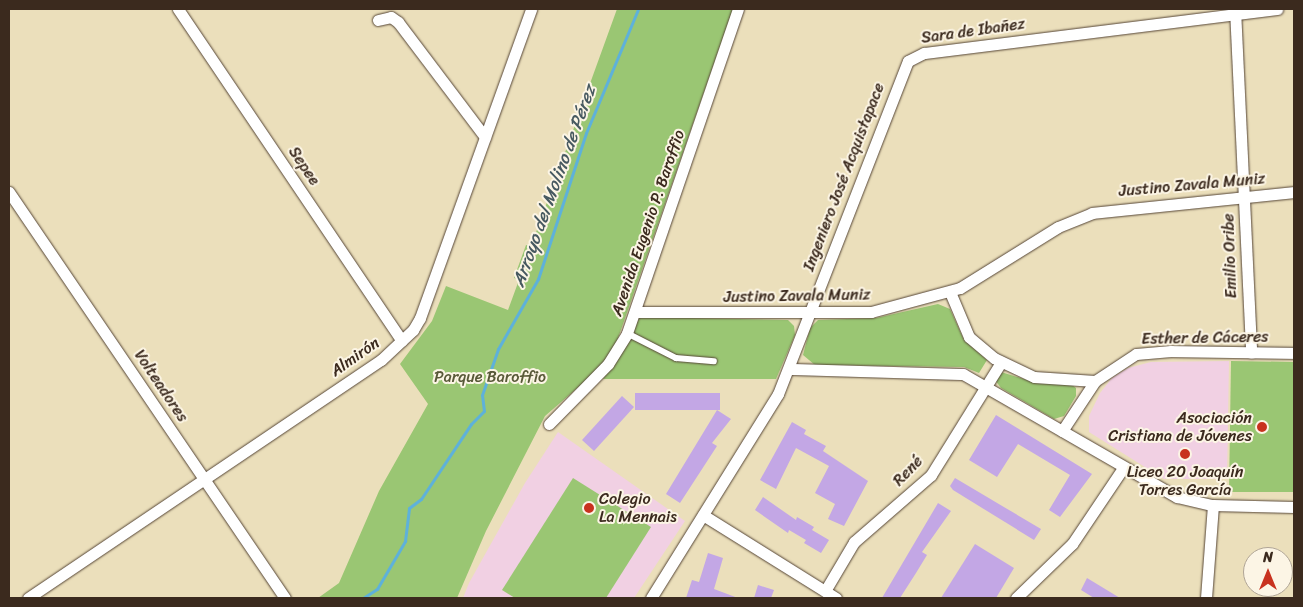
<!DOCTYPE html>
<html>
<head>
<meta charset="utf-8">
<style>
	body { margin:0 }
	#map { position:relative; width:1303px; height:607px; overflow:hidden; background:#ebdfbb; font-family:Sriracha,sans-serif }
	div>[style] { position:absolute }
	[style*='--x'] { left:calc(var(--x)*1px); top:calc(var(--y)*1px); width:calc(var(--w)*1px); rotate:calc(var(--a)*1deg) }
	.built>* { inset:0; background:#f1d0e3 }
	.green>* { inset:0; background:#9ac673 }
	.stream>* { height:3px; margin:-1.5px; padding:0 1.5px; transform-origin:1.5px; border-radius:1.5px; background:#5eb1da }
	.building>* { inset:0; background:#c3a7e5 }
	.roads { filter:drop-shadow(0 0 1px #554536) drop-shadow(0 0 1px #554536) }
	.lane>* { height:5.5px; margin:-2.75px; padding:0 2.75px; transform-origin:2.75px; border-radius:2.75px; background:#fff }
	.street>* { height:11px; margin:-5.5px; padding:0 5.5px; transform-origin:5.5px; border-radius:5.5px; background:#fff }
	.dots>* { width:14px; height:14px; translate:-50% -50%; box-sizing:border-box; border:2px solid #fcf5e5; border-radius:50% }
	span { translate:-50% -50%; white-space:nowrap; text-align:center; line-height:1.15; -webkit-text-stroke:4px #fcf5e5; paint-order:stroke }
	.street-label { font-size:16px; color:#3b2a1e }
	.park-label { font-size:16px; color:#585938 }
	.poi-label { font-size:16px; color:#3b2a1e }
	.right { translate:-100% -50%; text-align:right }
	.left { translate:0 -50%; text-align:left }
	.water-label { font-size:18px; color:#475960; font-style:italic }
	.frame { position:absolute; inset:0; border:10px solid #3b2a1e; pointer-events:none }
	.north { position:absolute; left:1243px; top:547px; width:50px; height:50px; box-sizing:border-box; background:#fcf5e5; border:1px solid #afa495; border-radius:50%; rotate:0deg; font-size:14px; font-weight:700; line-height:20px; text-align:center; color:#3b2a1e }
	.north::after { content:''; display:block; margin:auto; width:18px; height:22px; background:#c8321e; clip-path:polygon(50% 0,100% 100%,50% 72%,0 100%) }
</style>
</head>
<body>
<div id="map">
	<div class="built">
		<div style="clip-path:polygon(1229px 361px,1227px 479px,1164px 479px,1089px 432px,1089px 416px,1100px 393px,1112px 378px,1128px 368px,1151px 362px)"></div>
		<div style="clip-path:polygon(558px 432px,685px 521px,634px 598px,463px 598px,469px 583px,525px 483px)"></div>
	</div>
	<div class="green">
		<div style="clip-path:polygon(617px 9px,733px 9px,616px 344px,598px 370px,545px 416px,486px 531px,457px 598px,318px 598px,339px 583px,379px 491px,428px 404px,400px 364px,432px 321px,446px 286px,508px 310px,519px 280px,514px 278px,526px 245px,531px 246px,542px 216px)"></div>
		<div style="clip-path:polygon(938px 304px,950px 309px,964px 340px,987px 360px,979px 373px,964px 367px,815px 365px,803px 355px,810px 328px,818px 320px,876px 318px)"></div>
		<div style="clip-path:polygon(640px 317px,788px 320px,794px 326px,795px 335px,776px 379px,603px 379px)"></div>
		<div style="clip-path:polygon(1231px 361px,1294px 362px,1294px 492px,1229px 492px)"></div>
		<div style="clip-path:polygon(1001px 372px,1034px 382px,1072px 385px,1076px 388px,1076px 396px,1064px 416px,1054px 419px,1001px 388px,995px 380px)"></div>
		<div style="clip-path:polygon(573px 478px,651px 527px,606px 598px,515px 598px,502px 590px)"></div>
	</div>
	<div class="stream">
		<div style="--x:363;--y:598;--w:17;--a:-33"></div>
		<div style="--x:377;--y:589;--w:56;--a:-59.7"></div>
		<div style="--x:405;--y:541;--w:33;--a:-83"></div>
		<div style="--x:409;--y:508;--w:15;--a:-37"></div>
		<div style="--x:421;--y:499;--w:90;--a:-56.3"></div>
		<div style="--x:471;--y:424;--w:18;--a:-45"></div>
		<div style="--x:484;--y:411;--w:16;--a:-97"></div>
		<div style="--x:482;--y:395;--w:49;--a:-70.8"></div>
		<div style="--x:498;--y:349;--w:81;--a:-60.3"></div>
		<div style="--x:538;--y:279;--w:154;--a:-71.8"></div>
		<div style="--x:586;--y:133;--w:134;--a:-67.2"></div>
	</div>
	<div class="building">
		<div style="clip-path:polygon(635px 393px,720px 393px,720px 410px,635px 410px)"></div>
		<div style="clip-path:polygon(622px 396px,634px 407px,594px 451px,582px 440px)"></div>
		<div style="clip-path:polygon(717px 410px,731px 419px,712px 443px,717px 446px,680px 503px,666px 494px)"></div>
		<div style="clip-path:polygon(996px 415px,1092px 474px,1060px 517px,1049px 510px,1070px 475px,1018px 444px,997px 477px,969px 460px)"></div>
		<div style="clip-path:polygon(792px 422px,806px 430px,804px 434px,826px 446px,823px 451px,868px 481px,844px 526px,828px 519px,835px 504px,815px 493px,829px 466px,796px 448px,776px 489px,760px 480px)"></div>
		<div style="clip-path:polygon(955px 478px,1041px 529px,1034px 540px,953px 490px,950px 486px)"></div>
		<div style="clip-path:polygon(763px 497px,796px 520px,797px 517px,814px 527px,812px 530px,829px 540px,821px 553px,804px 543px,806px 540px,789px 530px,788px 533px,755px 510px)"></div>
		<div style="clip-path:polygon(938px 503px,951px 511px,922px 552px,927px 555px,916px 573px,900px 598px,882px 598px)"></div>
		<div style="clip-path:polygon(975px 544px,1014px 568px,996px 598px,941px 598px)"></div>
		<div style="clip-path:polygon(708px 553px,723px 558px,714px 589px,738px 598px,686px 598px,692px 580px,699px 582px)"></div>
		<div style="clip-path:polygon(1087px 578px,1120px 598px,1094px 598px,1081px 590px)"></div>
		<div style="clip-path:polygon(758px 585px,774px 590px,771px 598px,754px 598px)"></div>
	</div>
	<div class="roads">
		<div class="lane">
			<div style="--x:627;--y:333;--w:55;--a:27"></div>
			<div style="--x:676;--y:358;--w:38;--a:5"></div>
		</div>
		<div class="street">
			<div style="--x:178;--y:9;--w:400;--a:56"></div>
			<div style="--x:1235;--y:9;--w:344;--a:87.3"></div>
			<div style="--x:378;--y:20;--w:13;--a:-13"></div>
			<div style="--x:391;--y:17;--w:9;--a:36"></div>
			<div style="--x:398;--y:22;--w:144;--a:52.9"></div>
			<div style="--x:9;--y:192;--w:491;--a:55.8"></div>
			<div style="--x:950;--y:292;--w:49;--a:67.1"></div>
			<div style="--x:969;--y:337;--w:33;--a:40"></div>
			<div style="--x:994;--y:358;--w:44;--a:25.4"></div>
			<div style="--x:1034;--y:377;--w:61;--a:3.8"></div>
			<div style="--x:636;--y:312;--w:235;--a:0"></div>
			<div style="--x:871;--y:312;--w:92;--a:-15.1"></div>
			<div style="--x:960;--y:288;--w:115;--a:-31.9"></div>
			<div style="--x:1058;--y:227;--w:37;--a:-22"></div>
			<div style="--x:1092;--y:213;--w:203;--a:-5.9"></div>
			<div style="--x:790;--y:369;--w:173;--a:1.7"></div>
			<div style="--x:963;--y:374;--w:247;--a:29.9"></div>
			<div style="--x:1177;--y:497;--w:37;--a:13"></div>
			<div style="--x:1213;--y:505;--w:81;--a:1.4"></div>
			<div style="--x:549;--y:424;--w:84;--a:-45.5"></div>
			<div style="--x:608;--y:364;--w:36;--a:-58"></div>
			<div style="--x:627;--y:333;--w:342;--a:-71.1"></div>
			<div style="--x:1062;--y:431;--w:60;--a:-56.6"></div>
			<div style="--x:1095;--y:381;--w:49;--a:-33.4"></div>
			<div style="--x:1136;--y:354;--w:35;--a:-5"></div>
			<div style="--x:1171;--y:351;--w:123;--a:0.9"></div>
			<div style="--x:703;--y:515;--w:157;--a:32"></div>
			<div style="--x:825;--y:591;--w:57;--a:-59.4"></div>
			<div style="--x:854;--y:542;--w:102;--a:-41"></div>
			<div style="--x:931;--y:475;--w:133;--a:-58.2"></div>
			<div style="--x:28;--y:598;--w:426;--a:-34"></div>
			<div style="--x:381;--y:360;--w:44;--a:-43.2"></div>
			<div style="--x:413;--y:330;--w:14;--a:-60"></div>
			<div style="--x:420;--y:318;--w:328;--a:-70.2"></div>
			<div style="--x:651;--y:598;--w:240;--a:-58.1"></div>
			<div style="--x:778;--y:394;--w:357;--a:-68.7"></div>
			<div style="--x:908;--y:61;--w:18;--a:-27"></div>
			<div style="--x:924;--y:53;--w:356;--a:-7.1"></div>
			<div style="--x:1016;--y:598;--w:78;--a:-44"></div>
			<div style="--x:1072;--y:544;--w:92;--a:-56.1"></div>
			<div style="--x:1206;--y:598;--w:93;--a:-85.7"></div>
		</div>
	</div>
	<div class="dots">
		<div style="left:1262px;top:427px;background:#c8321e"></div>
		<div style="left:1185px;top:454px;background:#c8321e"></div>
		<div style="left:589px;top:508px;background:#c8321e"></div>
	</div>
	<div class="street-label">
		<span style="left:973px;top:31px;rotate:-8deg">Sara de Ibañez</span>
		<span style="left:304px;top:166px;rotate:56deg">Sepee</span>
		<span style="left:844px;top:177px;rotate:-69deg">Ingeniero José Acquistapace</span>
		<span style="left:1192px;top:185px;rotate:-5deg">Justino Zavala Muniz</span>
		<span style="left:648px;top:223px;rotate:-71deg">Avenida Eugenio P. Baroffio</span>
		<span style="left:1230px;top:256px;rotate:-92deg">Emilio Oribe</span>
		<span style="left:797px;top:296px;rotate:-1deg">Justino Zavala Muniz</span>
		<span style="left:1205px;top:338px;rotate:-1deg">Esther de Cáceres</span>
		<span style="left:355px;top:357px;rotate:-35deg">Almirón</span>
		<span style="left:161px;top:386px;rotate:56deg">Volteadores</span>
		<span style="left:908px;top:471px;rotate:-46deg">René</span>
	</div>
	<div class="park-label">
		<span style="left:490px;top:377px">Parque Baroffio</span>
	</div>
	<div class="poi-label">
		<span class="right" style="left:1252px;top:427px">Asociación<br>Cristiana de Jóvenes</span>
		<span style="left:1185px;top:481px">Liceo 20 Joaquín<br>Torres García</span>
		<span class="left" style="left:599px;top:508px">Colegio<br>La Mennais</span>
	</div>
	<div class="water-label">
		<span style="left:554px;top:186px;rotate:-70deg">Arroyo del Molino de Pérez</span>
	</div>
	<div class="frame"></div>
	<div class="north">N</div>
</div>
</body>
</html>
